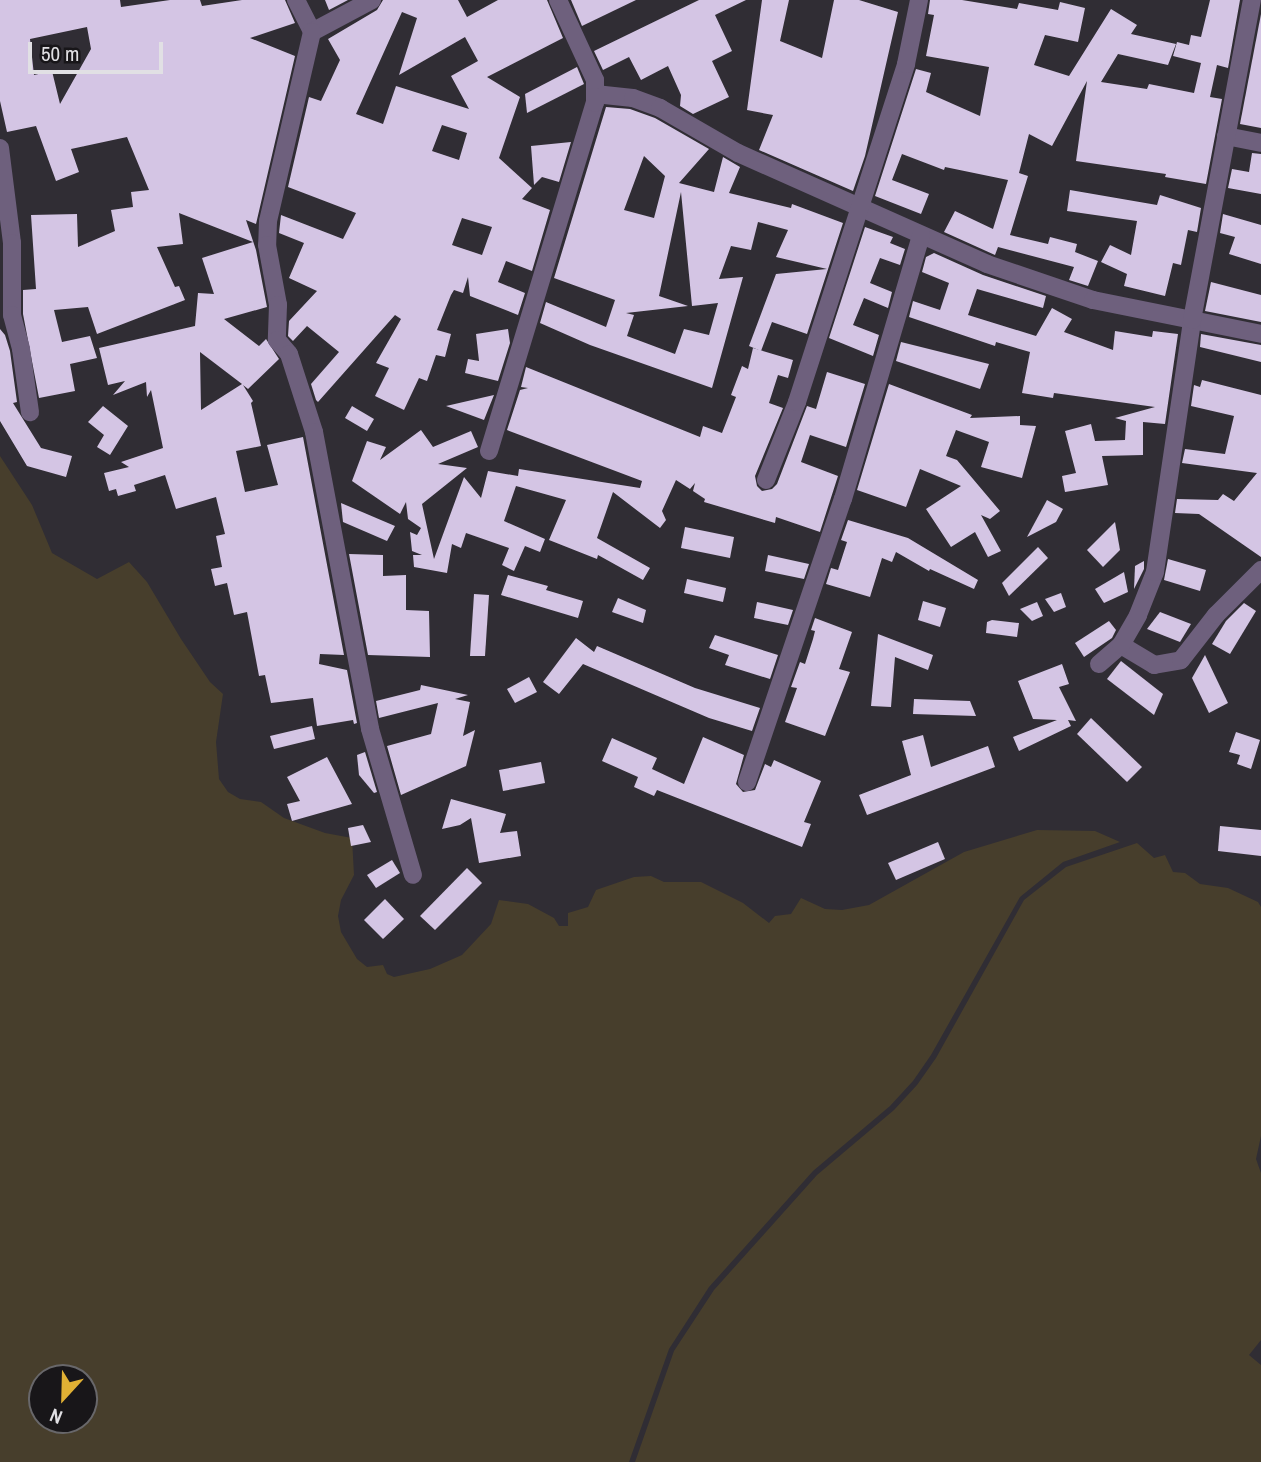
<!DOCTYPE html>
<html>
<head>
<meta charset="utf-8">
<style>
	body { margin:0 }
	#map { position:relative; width:1261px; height:1462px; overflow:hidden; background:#302d34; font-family:"Archivo Narrow",sans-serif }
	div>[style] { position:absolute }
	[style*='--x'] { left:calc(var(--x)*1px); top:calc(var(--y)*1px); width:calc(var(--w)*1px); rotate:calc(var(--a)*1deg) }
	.green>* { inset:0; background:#473e2c }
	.building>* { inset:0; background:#d4c5e4 }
	.street>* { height:18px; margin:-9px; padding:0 9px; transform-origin:9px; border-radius:9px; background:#6e607d }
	span { translate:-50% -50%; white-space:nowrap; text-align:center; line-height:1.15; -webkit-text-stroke:7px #181619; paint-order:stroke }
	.north { position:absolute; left:28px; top:1364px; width:70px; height:70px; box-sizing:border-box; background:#181619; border:2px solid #68676a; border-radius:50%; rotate:202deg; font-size:19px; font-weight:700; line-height:28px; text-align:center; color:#e1e0e4 }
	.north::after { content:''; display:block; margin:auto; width:24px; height:32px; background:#e0b034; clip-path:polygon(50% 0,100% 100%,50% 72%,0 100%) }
	.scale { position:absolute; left:28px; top:42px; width:135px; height:32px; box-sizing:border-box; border:4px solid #e1e0e4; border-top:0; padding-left:9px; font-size:21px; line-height:24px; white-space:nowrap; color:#e1e0e4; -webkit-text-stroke:5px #181619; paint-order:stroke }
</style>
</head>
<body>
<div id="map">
	<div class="green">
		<div style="clip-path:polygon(evenodd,0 456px,32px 505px,52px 553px,97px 579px,129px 562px,147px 582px,181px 639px,210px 682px,223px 694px,216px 742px,219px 779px,228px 792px,240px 799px,261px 802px,284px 818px,325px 833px,352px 838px,354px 875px,341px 900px,338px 916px,341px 932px,357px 959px,367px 967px,383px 965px,387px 974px,394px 977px,430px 969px,462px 955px,491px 924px,499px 900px,528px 904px,554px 918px,559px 926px,568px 926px,568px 913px,588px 907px,596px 890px,634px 877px,651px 876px,664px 882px,701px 882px,743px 903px,769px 923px,775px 916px,791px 914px,801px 898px,825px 909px,842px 910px,869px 905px,964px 852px,1037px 830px,1095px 831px,1120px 842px,1063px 862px,1020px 897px,931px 1055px,913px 1081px,890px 1106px,813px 1171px,709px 1287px,669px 1349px,629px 1462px,0 1462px,0 456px,42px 1378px,84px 1378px,84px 1420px,42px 1420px,42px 1378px)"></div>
		<div style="clip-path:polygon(1137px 843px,1154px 858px,1165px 855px,1173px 872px,1185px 873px,1200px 884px,1228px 888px,1258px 902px,1261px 907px,1261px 1136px,1256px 1159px,1261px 1173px,1261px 1340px,1249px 1355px,1261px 1365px,1261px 1462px,635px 1462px,674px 1351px,714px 1290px,817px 1175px,894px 1110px,917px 1085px,936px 1058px,1024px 900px,1066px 867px)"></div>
	</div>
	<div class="building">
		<div style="clip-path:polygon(evenodd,0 0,120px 0,121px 7px,170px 0,200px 0,202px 6px,242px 0,285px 0,295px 23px,250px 38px,295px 56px,256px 224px,246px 220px,256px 250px,267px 307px,224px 319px,259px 346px,266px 339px,279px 359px,248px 389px,243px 385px,253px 401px,251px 403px,261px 446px,236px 451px,245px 492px,278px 485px,267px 445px,303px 437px,344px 655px,320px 654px,319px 664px,347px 670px,357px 723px,354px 724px,353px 720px,317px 726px,313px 698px,271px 703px,265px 675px,259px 676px,247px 612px,234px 615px,227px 583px,215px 586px,211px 569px,222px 567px,216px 536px,225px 534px,216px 497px,176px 509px,165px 475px,134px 485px,136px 491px,118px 496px,116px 489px,109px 491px,104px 473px,129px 467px,121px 462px,163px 448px,151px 390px,147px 397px,146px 382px,113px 395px,125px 381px,108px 385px,99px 348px,195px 326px,198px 293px,214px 294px,202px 258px,253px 242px,179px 213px,183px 244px,157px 247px,175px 287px,179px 286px,185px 300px,97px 334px,88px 307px,54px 310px,62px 342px,90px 336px,97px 358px,70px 364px,75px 391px,39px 398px,23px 314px,23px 290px,36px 289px,31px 215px,77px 214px,78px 247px,115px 231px,111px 210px,133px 207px,131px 192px,149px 190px,127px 137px,71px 149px,79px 172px,56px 181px,36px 126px,7px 132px,0 101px,0 0,87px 27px,91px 49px,60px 104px,52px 71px,34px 75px,30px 39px,87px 27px,0 0,200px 352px,242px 384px,201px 410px,200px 352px)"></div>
		<div style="clip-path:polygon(325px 0,348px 0,329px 10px)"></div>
		<div style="clip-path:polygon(evenodd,383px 0,458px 0,467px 17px,498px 0,547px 0,563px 38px,487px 77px,520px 97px,499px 158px,532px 188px,522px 199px,550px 210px,532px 271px,506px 261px,498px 282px,525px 293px,518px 315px,470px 296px,468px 277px,463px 293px,454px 290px,451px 295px,437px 330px,451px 334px,445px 357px,436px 355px,427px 381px,419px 378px,404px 410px,375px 396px,389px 368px,376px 363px,401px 319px,395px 315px,318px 402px,316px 400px,311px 384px,339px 352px,307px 326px,293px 341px,288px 336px,289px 321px,317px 291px,289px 278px,304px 243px,279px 233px,281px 215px,343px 239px,356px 213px,288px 187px,309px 97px,321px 101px,340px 60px,328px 39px,377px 10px,383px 0,402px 12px,417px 18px,399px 75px,465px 37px,478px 61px,451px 76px,469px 109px,396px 86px,383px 124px,356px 114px,402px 12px,383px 0,442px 125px,467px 133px,459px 160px,432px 151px,442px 125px,383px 0,462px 218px,492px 227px,482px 255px,452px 245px,462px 218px)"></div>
		<div style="clip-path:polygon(571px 0,636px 0,582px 26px)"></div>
		<div style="clip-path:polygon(699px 0,746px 0,715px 15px,732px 51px,712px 61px,729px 97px,693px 114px,680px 106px,681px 95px,668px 66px,641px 80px,629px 57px,603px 70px,594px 51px)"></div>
		<div style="clip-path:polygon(762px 0,789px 0,780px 41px,822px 58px,834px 0,859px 0,898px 12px,865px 156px,853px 191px,759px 150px,773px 115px,747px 110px)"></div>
		<div style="clip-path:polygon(930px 0,962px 0,1017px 9px,1019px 3px,1058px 10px,1060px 2px,1085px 8px,1078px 42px,1045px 35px,1034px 65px,1069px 76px,1111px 9px,1137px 25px,1131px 34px,1176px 44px,1168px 65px,1118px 54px,1101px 82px,1147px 89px,1149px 84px,1194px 93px,1201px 63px,1173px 56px,1177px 42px,1189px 45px,1191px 35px,1201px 37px,1210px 0,1240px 0,1228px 68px,1217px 65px,1210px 97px,1222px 99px,1206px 184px,1165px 177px,1166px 174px,1076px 161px,1087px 81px,1052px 146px,1029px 134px,1019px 173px,1028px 176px,1010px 235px,1048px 244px,1050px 237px,1077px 244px,1075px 252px,1098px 261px,1088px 286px,1069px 280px,1074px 267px,998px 247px,995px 255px,944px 232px,955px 211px,993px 229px,1008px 180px,945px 167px,944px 170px,902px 154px,892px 180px,929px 194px,921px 214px,875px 196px,916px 69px,931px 73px,926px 92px,980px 116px,989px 67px,926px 56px,934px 15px,928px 14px)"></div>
		<div style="clip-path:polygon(1261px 14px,1261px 128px,1240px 124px)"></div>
		<div style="clip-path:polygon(577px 67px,584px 84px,527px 113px,525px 94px)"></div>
		<div style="clip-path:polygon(evenodd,606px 107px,630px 109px,655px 118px,709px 149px,679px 183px,714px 192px,723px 157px,740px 167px,729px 193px,791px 208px,792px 204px,843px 223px,807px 334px,772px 322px,761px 351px,749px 346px,776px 274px,827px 269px,776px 257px,788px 230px,758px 222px,751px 250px,731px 246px,719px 279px,743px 277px,712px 388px,590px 345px,540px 323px,546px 302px,606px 327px,615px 300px,554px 278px,606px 107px,644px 156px,665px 176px,654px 218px,624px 210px,644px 156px,606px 107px,681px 192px,692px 306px,718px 303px,709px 335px,684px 329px,675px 354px,627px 336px,634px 315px,626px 313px,688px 306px,659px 296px,681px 192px)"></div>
		<div style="clip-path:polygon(571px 142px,559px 182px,542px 177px,534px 185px,531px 146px)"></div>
		<div style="clip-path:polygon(1252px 153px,1261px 154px,1261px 194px,1228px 188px,1232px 169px,1249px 172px)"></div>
		<div style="clip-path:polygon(1070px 190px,1157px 205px,1160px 195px,1201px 208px,1197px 232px,1188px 230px,1181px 265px,1173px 263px,1165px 296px,1124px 286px,1127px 274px,1101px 262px,1110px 245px,1131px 255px,1137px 221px,1067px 211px)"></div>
		<div style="clip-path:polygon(1223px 214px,1261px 225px,1261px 264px,1229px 254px,1235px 237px,1220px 233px)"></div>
		<div style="clip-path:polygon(865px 227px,893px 237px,890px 243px,905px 249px,900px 265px,880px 258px,870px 283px,892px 292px,888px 308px,864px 298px,853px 325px,879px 335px,873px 356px,829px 338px)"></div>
		<div style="clip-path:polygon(934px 253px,983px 275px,1046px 296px,1043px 308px,977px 289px,968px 315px,1036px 336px,1052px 308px,1072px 319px,1064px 332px,1113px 350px,1115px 331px,1152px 337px,1153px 331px,1178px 334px,1165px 424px,1143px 422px,1143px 455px,1102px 456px,1108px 485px,1065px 492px,1062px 476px,1076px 473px,1065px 431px,1091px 424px,1095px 441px,1125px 440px,1126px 421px,1115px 418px,1155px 407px,1054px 393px,1053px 398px,1022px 393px,1030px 352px,996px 342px,995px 346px,909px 317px,913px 301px,940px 310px,949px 283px,922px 272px,926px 257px)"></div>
		<div style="clip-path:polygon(1211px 282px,1261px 295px,1261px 322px,1205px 311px)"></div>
		<div style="clip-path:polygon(0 329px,5px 335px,10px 351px,17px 402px,13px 403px,41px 448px,72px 456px,66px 477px,27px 466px,0 421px)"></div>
		<div style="clip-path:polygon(508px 329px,510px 343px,498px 381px,465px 373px,468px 359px,479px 361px,476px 334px)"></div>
		<div style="clip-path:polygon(1201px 334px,1261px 345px,1261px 362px,1200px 347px)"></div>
		<div style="clip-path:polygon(901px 342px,989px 364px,980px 389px,896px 361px)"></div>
		<div style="clip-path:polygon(753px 348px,793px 360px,788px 378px,778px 375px,769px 403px,783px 408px,755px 476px,757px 486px,762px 491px,772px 489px,777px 484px,807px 406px,816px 409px,827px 372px,865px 384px,846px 447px,810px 435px,801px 462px,838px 476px,820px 532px,776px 517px,775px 523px,704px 502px,705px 499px,693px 491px,695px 483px,690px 489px,676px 480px,662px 511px,666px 520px,660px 528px,613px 492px,597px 538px,650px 568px,643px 580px,598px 555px,597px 559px,549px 540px,566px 500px,516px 486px,504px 521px,545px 539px,540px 552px,525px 546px,514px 571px,502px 565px,509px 548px,466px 533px,461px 548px,452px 544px,447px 573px,414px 567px,413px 555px,422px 555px,412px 551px,410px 532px,417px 535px,421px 528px,408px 519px,406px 502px,400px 514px,352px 481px,367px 441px,386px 447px,380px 460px,421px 430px,433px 447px,471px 431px,478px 447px,438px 464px,467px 468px,422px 504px,434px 559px,464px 477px,481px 498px,488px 471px,518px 476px,519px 469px,640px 488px,642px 481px,507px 430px,520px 390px,528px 388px,521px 387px,526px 367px,700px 437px,703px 426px,722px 433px,736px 397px,731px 395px,742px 366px,748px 369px)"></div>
		<div style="clip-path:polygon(1202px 380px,1261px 395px,1261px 557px,1199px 514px,1175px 513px,1177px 499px,1218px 500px,1223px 494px,1234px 501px,1257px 473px,1182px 463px,1185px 449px,1225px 454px,1234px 416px,1191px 406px,1194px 385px,1200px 387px)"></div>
		<div style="clip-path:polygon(889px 384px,972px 415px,970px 418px,1020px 416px,1020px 425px,1036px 426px,1022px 478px,981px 467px,989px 442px,956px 430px,946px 456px,957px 460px,1000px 511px,990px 519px,981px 515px,1001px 551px,988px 557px,975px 532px,951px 547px,926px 509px,961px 486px,920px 469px,906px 507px,857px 490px)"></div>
		<div style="clip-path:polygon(494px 395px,484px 420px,446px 406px)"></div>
		<div style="clip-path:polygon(103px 406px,128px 426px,110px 455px,97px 447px,104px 435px,88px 422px)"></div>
		<div style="clip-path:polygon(352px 406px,374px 419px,367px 431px,345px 418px)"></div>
		<div style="clip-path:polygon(1047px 500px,1063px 509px,1056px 522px,1027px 537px)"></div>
		<div style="clip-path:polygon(341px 503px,395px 526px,387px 541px,343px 522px)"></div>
		<div style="clip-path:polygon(848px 520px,908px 538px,978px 580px,974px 589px,930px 569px,929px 571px,896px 552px,892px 562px,882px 558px,870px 597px,826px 584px,831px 568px,838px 570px,847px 542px,841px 540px)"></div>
		<div style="clip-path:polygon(1115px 522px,1120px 550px,1103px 567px,1087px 550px)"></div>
		<div style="clip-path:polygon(685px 527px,734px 537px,730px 558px,681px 548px)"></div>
		<div style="clip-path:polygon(1038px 547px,1048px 558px,1009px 596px,1002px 583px)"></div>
		<div style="clip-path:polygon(349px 554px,383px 555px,383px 576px,406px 575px,406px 610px,429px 611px,430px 657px,368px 655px)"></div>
		<div style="clip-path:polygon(768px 555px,809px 564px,804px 579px,765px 571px)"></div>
		<div style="clip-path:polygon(1168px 559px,1206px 570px,1200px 591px,1164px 580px)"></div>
		<div style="clip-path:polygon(1144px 561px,1144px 569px,1134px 589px,1135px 566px)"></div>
		<div style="clip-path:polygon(1124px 572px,1128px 592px,1104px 603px,1095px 589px)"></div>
		<div style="clip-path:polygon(508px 575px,548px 586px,546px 590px,583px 601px,578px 618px,501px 595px)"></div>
		<div style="clip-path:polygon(687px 579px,726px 588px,723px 602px,684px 593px)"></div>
		<div style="clip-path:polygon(1061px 593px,1066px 607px,1054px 612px,1045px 599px)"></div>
		<div style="clip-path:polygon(474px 594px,489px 595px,485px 656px,470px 656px)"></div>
		<div style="clip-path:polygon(618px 598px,646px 610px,643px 623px,612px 612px)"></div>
		<div style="clip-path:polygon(923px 601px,946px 608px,940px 627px,918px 620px)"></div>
		<div style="clip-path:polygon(757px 602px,793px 610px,788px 625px,754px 618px)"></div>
		<div style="clip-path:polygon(1037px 602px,1043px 616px,1032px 621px,1020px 609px)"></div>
		<div style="clip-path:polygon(1244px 603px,1256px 611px,1230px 654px,1212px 644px,1226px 621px)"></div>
		<div style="clip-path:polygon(1160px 612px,1191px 624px,1180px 642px,1147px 629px)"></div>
		<div style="clip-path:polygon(815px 618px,852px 632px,839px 669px,850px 672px,825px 736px,785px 722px,797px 688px,791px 687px,800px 662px,805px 664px,813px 639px,815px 631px,811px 630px)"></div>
		<div style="clip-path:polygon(992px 620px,1019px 623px,1017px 637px,986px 633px,987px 622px)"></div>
		<div style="clip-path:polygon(1109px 621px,1116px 630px,1112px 638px,1084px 657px,1075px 643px)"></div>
		<div style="clip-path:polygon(878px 634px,933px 655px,928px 670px,895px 657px,891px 707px,871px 706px)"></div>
		<div style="clip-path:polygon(715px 635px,778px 655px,770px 679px,725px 665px,729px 655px,709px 648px)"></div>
		<div style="clip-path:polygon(576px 638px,594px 652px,597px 646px,695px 688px,760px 708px,752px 731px,709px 718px,583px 664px,559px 694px,543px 682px)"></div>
		<div style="clip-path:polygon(1205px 655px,1228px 703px,1209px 713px,1192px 678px)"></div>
		<div style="clip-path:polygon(1121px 661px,1163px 694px,1154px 715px,1107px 679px)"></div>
		<div style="clip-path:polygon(1062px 664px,1069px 684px,1059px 687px,1076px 721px,1068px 720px,1071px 726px,1019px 751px,1013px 737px,1057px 720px,1033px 719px,1018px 681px)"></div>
		<div style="clip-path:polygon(529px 677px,537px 692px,515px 703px,507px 689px)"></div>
		<div style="clip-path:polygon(421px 685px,468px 695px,455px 699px,470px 702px,463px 736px,475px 730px,466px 766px,401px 795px,387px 746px,431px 734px,438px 703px,379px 718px,376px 701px,420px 690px)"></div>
		<div style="clip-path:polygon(914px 699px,970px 701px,976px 716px,913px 714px)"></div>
		<div style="clip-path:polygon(1091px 718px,1142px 767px,1127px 782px,1077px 734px)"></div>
		<div style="clip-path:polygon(312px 726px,315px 739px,274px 749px,270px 736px)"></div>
		<div style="clip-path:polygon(1236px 732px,1260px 740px,1251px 769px,1237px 764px,1240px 755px,1229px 752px)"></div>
		<div style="clip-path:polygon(923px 735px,931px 767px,988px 746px,995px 767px,867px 815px,859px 795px,911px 775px,902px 741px)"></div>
		<div style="clip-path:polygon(703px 737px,744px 755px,736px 784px,743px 792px,755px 790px,765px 764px,771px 767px,774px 760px,821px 781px,804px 822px,811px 824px,802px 847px,657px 790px,654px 796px,634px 787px,638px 777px,602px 761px,612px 738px,657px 758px,652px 769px,684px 784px)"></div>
		<div style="clip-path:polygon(365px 752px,377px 792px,374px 793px,359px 775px,357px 755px)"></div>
		<div style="clip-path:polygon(327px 757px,352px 804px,292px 821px,287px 804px,300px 801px,287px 777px)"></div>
		<div style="clip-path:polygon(541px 762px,545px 783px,503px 791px,499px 770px)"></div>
		<div style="clip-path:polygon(451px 799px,506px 814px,500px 833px,517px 831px,521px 856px,479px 863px,471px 818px,460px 825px,442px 829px)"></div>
		<div style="clip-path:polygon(363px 825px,371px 842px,351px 846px,348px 828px)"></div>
		<div style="clip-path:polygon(1220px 826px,1261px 830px,1261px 856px,1218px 851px)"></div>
		<div style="clip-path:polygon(938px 842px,945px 859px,896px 880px,888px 863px)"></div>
		<div style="clip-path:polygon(392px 860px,400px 873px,376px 888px,367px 875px)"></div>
		<div style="clip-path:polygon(467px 868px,482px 883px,435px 930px,420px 916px)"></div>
		<div style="clip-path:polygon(385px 899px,404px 919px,383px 939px,364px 920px)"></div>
	</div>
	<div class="street">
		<div style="--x:296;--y:0;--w:36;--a:63"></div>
		<div style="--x:312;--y:32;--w:68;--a:-28.1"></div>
		<div style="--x:312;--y:32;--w:194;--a:103.1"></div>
		<div style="--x:268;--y:221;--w:24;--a:92"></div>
		<div style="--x:267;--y:245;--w:61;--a:79.6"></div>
		<div style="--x:278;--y:305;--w:35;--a:92"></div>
		<div style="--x:277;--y:340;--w:18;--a:49"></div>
		<div style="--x:289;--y:354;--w:82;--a:72.2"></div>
		<div style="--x:314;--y:432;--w:302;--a:79.3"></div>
		<div style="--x:370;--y:729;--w:152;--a:73.6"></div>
		<div style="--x:595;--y:94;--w:38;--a:6"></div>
		<div style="--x:633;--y:98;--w:29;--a:20"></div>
		<div style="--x:660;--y:108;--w:90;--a:30"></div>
		<div style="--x:738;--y:153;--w:273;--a:24"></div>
		<div style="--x:987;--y:264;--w:112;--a:18.8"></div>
		<div style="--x:1093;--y:300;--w:171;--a:11.4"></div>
		<div style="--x:1226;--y:136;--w:36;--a:11"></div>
		<div style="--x:0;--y:148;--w:96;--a:82.8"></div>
		<div style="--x:12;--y:243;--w:72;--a:90"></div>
		<div style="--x:12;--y:315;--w:35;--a:75"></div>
		<div style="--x:21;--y:349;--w:64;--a:81.9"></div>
		<div style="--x:489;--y:451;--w:364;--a:-73.1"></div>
		<div style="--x:595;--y:103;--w:23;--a:-90"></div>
		<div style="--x:595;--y:80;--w:88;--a:-114.8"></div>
		<div style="--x:766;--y:480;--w:84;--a:-68.3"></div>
		<div style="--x:797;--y:402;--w:355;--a:-72.1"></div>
		<div style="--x:906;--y:64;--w:65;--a:-78.5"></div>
		<div style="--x:1121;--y:645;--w:39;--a:31"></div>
		<div style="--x:1154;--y:665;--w:27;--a:-10"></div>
		<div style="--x:1181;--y:660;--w:57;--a:-52.1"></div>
		<div style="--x:1216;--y:615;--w:64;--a:-45"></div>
		<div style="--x:1099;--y:664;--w:29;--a:-41"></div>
		<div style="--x:1121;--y:645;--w:34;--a:-60"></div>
		<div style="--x:1138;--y:615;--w:46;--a:-68.4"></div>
		<div style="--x:1155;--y:572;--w:255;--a:-81.6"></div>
		<div style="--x:1192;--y:320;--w:326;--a:-79.4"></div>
		<div style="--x:747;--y:782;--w:299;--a:-71.3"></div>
		<div style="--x:843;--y:499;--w:275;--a:-73.5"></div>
	</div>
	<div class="north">N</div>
	<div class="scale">50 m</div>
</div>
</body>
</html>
